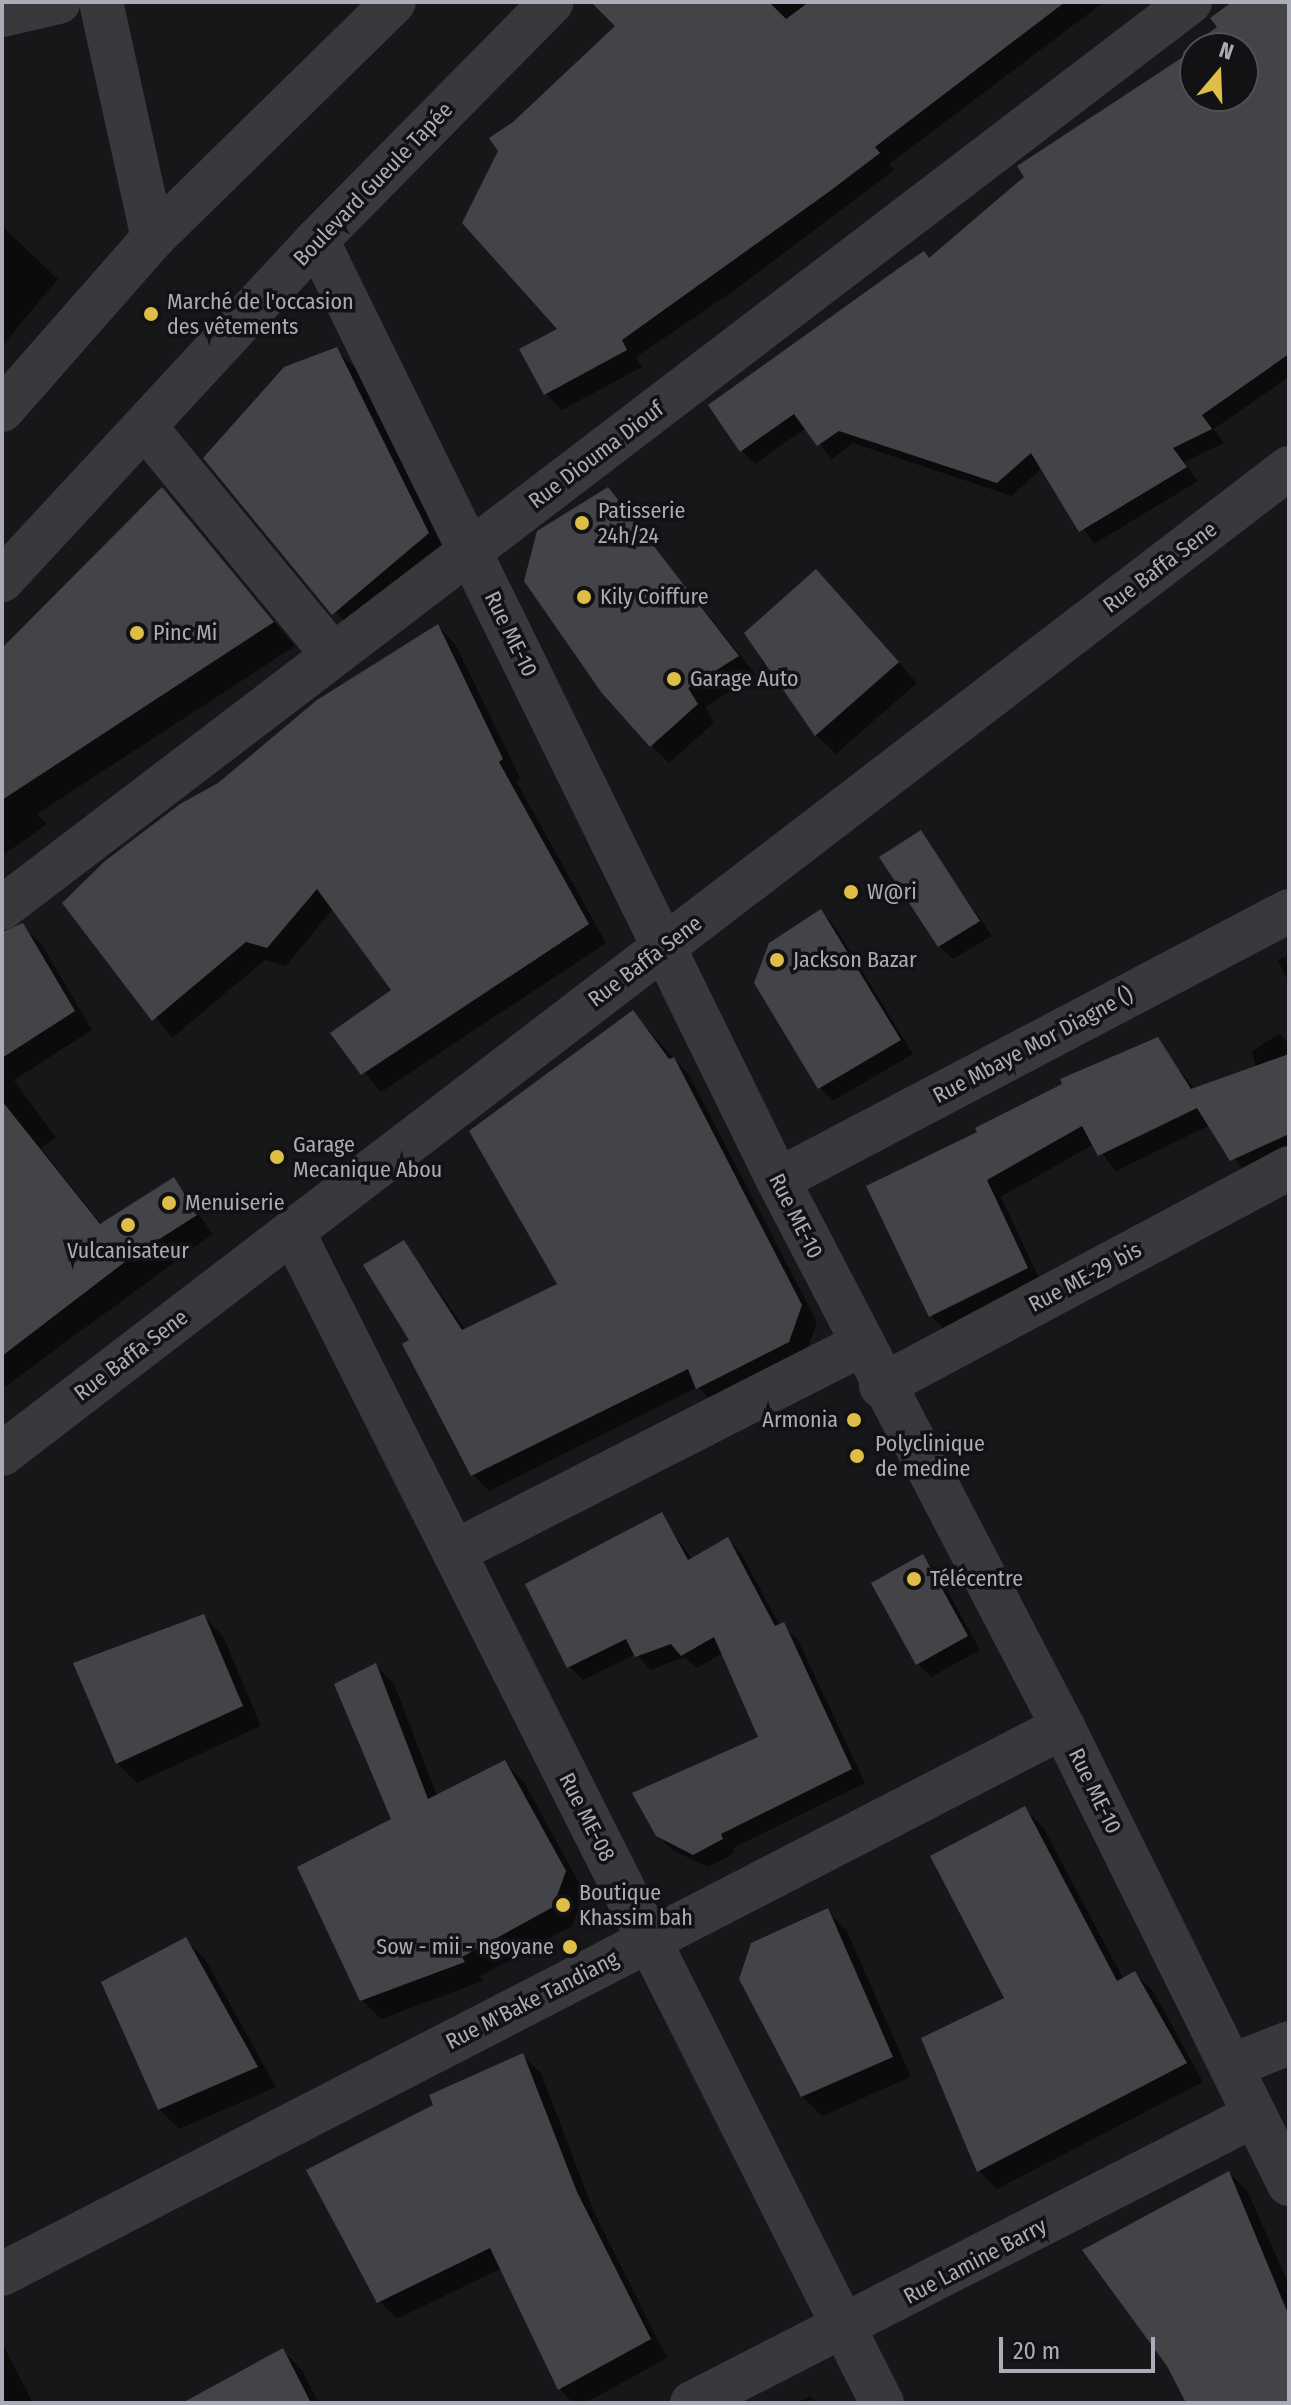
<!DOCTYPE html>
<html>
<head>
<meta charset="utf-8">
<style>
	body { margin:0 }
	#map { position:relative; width:1291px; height:2405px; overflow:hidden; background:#171618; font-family:"Fira Sans Condensed",sans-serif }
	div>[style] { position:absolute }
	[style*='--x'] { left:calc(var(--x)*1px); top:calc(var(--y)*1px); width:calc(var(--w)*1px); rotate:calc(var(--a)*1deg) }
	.shadow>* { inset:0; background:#0007 }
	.building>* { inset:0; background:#444448 }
	.minor>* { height:44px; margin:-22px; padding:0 22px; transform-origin:22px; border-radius:22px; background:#38383d }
	.tertiary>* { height:44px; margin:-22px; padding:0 22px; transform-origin:22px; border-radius:22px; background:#38383d }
	.dots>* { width:22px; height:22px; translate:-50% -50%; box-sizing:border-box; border:4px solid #121113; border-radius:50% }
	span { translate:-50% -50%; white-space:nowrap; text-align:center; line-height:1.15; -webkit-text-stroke:7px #121113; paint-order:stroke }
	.street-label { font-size:22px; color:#aaacb7 }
	.poi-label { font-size:22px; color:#aaacb7 }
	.left { translate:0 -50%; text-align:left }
	.right { translate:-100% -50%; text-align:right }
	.frame { position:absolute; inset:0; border:4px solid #aaacb7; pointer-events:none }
	.north { position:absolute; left:1179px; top:32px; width:80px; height:80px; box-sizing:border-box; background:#121113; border:2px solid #4f4f55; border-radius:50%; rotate:19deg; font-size:22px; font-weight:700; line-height:32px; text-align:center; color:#aaacb7 }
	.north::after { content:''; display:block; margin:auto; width:28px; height:36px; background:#debd48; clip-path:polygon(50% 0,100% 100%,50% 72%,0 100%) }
	.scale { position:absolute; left:999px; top:2337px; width:156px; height:36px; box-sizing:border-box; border:4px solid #aaacb7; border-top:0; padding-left:10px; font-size:24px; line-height:28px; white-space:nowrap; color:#aaacb7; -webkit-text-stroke:6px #121113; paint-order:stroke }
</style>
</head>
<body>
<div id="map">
	<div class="shadow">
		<div style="clip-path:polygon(622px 2px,1104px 2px,889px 164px,894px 170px,735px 290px,636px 357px,642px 367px,562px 410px,546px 394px,521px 350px,560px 329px,514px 124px,617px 26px)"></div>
		<div style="clip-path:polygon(evenodd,1235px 2px,1289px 2px,1289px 377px,1214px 429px,1224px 443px,1184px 462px,1198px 481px,1094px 544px,1042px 468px,1012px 496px,853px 443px,832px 459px,806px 428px,755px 464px,742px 451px,710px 406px,930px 260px,1189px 56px,1186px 52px,1220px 27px,1235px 2px,1195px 48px,1243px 48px,1243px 96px,1195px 96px,1195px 48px)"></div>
		<div style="clip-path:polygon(2px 226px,58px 279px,2px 346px)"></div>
		<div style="clip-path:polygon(336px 349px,356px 369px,448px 554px,354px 633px,206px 458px)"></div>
		<div style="clip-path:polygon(608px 489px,756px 675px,705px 707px,714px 723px,669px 763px,651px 745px)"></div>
		<div style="clip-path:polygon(162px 490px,295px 646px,37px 814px,47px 824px,2px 856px,2px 649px)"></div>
		<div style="clip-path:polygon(836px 592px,917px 683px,836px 754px,816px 735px)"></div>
		<div style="clip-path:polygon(438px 626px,456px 645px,520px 778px,516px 781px,606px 943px,381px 1092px,333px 1034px,394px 991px,333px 909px,286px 966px,265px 960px,172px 1038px,65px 903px)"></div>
		<div style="clip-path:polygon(921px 833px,992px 936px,953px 959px,939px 946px)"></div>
		<div style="clip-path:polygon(820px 911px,834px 925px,913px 1054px,833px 1101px,820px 1088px)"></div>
		<div style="clip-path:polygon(24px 928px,42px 945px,92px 1030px,14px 1080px,56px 1138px,41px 1148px,102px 1225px,174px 1180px,213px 1234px,2px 1389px,2px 948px)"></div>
		<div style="clip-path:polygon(1289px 955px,1289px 984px,1278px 960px)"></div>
		<div style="clip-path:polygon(632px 1012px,689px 1075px,817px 1322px,804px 1358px,714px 1403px,698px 1387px,489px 1491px,473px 1475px,412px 1340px,404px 1242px,466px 1330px,559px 1285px)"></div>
		<div style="clip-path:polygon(1279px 1034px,1289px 1043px,1289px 1157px,1248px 1176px,1210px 1125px,1116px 1171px,1094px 1144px,1001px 1197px,1042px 1284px,946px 1331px,930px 1315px,980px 1133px,1157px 1040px,1195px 1090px,1256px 1068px,1252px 1051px)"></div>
		<div style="clip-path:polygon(661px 1515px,692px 1559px,727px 1539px,741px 1553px,780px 1626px,797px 1638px,865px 1783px,733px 1848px,735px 1853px,708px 1867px,672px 1850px,657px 1835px,760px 1738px,723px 1653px,697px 1668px,685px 1657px,650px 1670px,636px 1654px,583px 1680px,569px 1666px)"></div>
		<div style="clip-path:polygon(923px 1557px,936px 1570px,980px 1650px,931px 1677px,918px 1664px)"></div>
		<div style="clip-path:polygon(203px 1616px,223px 1636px,261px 1726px,137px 1783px,117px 1763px)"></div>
		<div style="clip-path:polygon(375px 1665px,394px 1684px,437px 1796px,505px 1763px,524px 1782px,584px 1892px,572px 1926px,480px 1976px,483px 1981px,381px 2019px,362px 2000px,394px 1820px)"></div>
		<div style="clip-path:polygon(1025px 1809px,1043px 1827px,1124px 1980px,1135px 1973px,1153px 1991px,1203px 2082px,997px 2189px,979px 2171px,1007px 1999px)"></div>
		<div style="clip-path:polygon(827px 1911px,847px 1931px,911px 2077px,822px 2116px,802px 2096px)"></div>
		<div style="clip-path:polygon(185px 1939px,205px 1959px,276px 2087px,179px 2129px,159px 2109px)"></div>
		<div style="clip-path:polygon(523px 2056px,541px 2073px,594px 2212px,667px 2358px,585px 2403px,573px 2403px,560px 2389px,502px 2268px,397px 2319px,379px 2301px,435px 2106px)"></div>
		<div style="clip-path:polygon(1229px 2173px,1248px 2192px,1289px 2285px,1289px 2403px,1190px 2403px)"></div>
		<div style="clip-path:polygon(2px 2343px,33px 2403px,2px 2403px)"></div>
		<div style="clip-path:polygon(282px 2350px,302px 2370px,319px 2403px,194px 2403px)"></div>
		<div style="clip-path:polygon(810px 2396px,817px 2403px,796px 2403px)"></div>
	</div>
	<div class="building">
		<div style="clip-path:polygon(591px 2px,769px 2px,786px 19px,809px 2px,1065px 2px,875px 147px,880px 153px,830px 191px,622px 340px,627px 350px,544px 395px,519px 349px,557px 329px,462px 223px,498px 151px,489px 138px,513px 122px,615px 26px)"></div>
		<div style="clip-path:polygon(evenodd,1232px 2px,1289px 2px,1289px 354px,1202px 415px,1212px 429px,1173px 448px,1187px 467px,1079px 532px,1031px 453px,997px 483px,839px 431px,817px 446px,794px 414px,740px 452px,708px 405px,899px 268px,924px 251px,929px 258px,1024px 177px,1017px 166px,1186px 55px,1183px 52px,1217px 27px,1210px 18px,1232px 2px,1195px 48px,1243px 48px,1243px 96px,1195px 96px,1195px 48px)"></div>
		<div style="clip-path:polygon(337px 347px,429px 533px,332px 615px,203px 458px,284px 367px)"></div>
		<div style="clip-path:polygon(162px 487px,274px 622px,2px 800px,2px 648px)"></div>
		<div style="clip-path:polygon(608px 487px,739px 656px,688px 688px,698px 704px,650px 747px,601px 692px,524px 581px,537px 531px)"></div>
		<div style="clip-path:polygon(816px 569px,899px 662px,815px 736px,744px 633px)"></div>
		<div style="clip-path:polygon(438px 624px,503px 759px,499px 762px,589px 924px,361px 1075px,330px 1033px,391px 990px,317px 889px,267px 948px,246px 942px,152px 1021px,62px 903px,105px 861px,180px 804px,218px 783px,317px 700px)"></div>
		<div style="clip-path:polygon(921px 830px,980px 921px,938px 947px,879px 857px)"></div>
		<div style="clip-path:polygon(821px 909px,901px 1040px,818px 1089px,754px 983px,769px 943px)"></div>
		<div style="clip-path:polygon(23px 923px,75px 1011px,2px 1058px,2px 932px)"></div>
		<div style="clip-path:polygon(633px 1010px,669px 1059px,674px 1057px,802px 1305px,789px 1342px,696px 1389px,688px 1369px,471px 1476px,402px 1344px,409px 1340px,363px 1265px,404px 1240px,462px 1330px,557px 1284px,469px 1131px)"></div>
		<div style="clip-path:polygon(1158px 1037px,1191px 1089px,1289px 1054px,1289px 1134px,1230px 1161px,1197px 1108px,1098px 1156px,1082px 1126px,987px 1180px,1028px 1268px,929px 1317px,866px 1186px,977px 1132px,975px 1128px,1062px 1084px,1060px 1079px)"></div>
		<div style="clip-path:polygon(2px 1101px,100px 1224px,174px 1177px,197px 1215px,130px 1258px,2px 1356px)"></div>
		<div style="clip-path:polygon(662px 1512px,688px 1560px,728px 1537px,775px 1626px,784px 1622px,852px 1769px,721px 1834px,723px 1839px,693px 1855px,656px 1836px,632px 1793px,758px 1737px,714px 1637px,681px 1656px,671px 1644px,635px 1657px,626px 1639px,567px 1668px,525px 1584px)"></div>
		<div style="clip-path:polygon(923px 1554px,968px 1636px,916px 1665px,871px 1583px)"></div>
		<div style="clip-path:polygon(204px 1614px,243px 1706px,116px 1764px,73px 1663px)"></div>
		<div style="clip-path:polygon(376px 1663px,428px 1799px,505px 1760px,566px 1871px,553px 1907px,462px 1957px,465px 1962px,360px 2001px,297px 1867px,391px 1819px,334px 1684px)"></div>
		<div style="clip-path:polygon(1025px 1806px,1117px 1981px,1135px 1971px,1187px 2063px,977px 2172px,921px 2038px,1004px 1998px,930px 1856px)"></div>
		<div style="clip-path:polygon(828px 1908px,893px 2057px,801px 2097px,739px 1979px,751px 1943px)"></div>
		<div style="clip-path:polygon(186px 1937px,258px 2067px,158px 2110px,101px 1982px)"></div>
		<div style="clip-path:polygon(523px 2053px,577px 2192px,651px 2339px,558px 2390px,490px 2248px,377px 2303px,306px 2170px,433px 2105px,429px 2095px)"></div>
		<div style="clip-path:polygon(1229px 2171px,1289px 2316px,1289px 2403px,1186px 2403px,1167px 2366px,1082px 2250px)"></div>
		<div style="clip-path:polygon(283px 2348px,311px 2403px,182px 2403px)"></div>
	</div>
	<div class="minor">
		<div style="--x:101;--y:2;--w:242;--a:77.6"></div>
		<div style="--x:2;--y:15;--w:58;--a:-12.8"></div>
		<div style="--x:317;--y:240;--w:1047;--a:63.88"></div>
		<div style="--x:778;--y:1180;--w:617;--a:62.48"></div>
		<div style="--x:1063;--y:1727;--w:510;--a:63.69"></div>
		<div style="--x:146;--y:428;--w:294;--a:50.5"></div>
		<div style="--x:2;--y:908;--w:1494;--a:-37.33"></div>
		<div style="--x:778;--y:1180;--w:577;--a:-27.76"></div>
		<div style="--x:293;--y:1232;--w:1311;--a:63.3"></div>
		<div style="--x:881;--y:1386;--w:463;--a:-28.1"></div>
		<div style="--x:2;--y:1454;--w:1621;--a:-37.46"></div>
		<div style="--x:454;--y:1552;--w:457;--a:-27"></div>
		<div style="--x:1231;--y:2066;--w:62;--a:-21.6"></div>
		<div style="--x:2;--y:2274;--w:1194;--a:-27.27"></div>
		<div style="--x:692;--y:2403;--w:632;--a:-27.09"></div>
	</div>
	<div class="tertiary">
		<div style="--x:2;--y:410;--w:229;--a:-48.7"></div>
		<div style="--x:153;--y:238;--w:337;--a:-44.4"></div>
		<div style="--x:2;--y:580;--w:463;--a:-47.2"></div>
		<div style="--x:317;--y:240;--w:334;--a:-45.4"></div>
	</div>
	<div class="dots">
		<div style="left:151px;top:314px;background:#debd48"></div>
		<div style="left:582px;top:523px;background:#debd48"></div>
		<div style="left:584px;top:597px;background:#debd48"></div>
		<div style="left:137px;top:633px;background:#debd48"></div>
		<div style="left:674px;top:679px;background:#debd48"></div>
		<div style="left:851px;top:892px;background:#debd48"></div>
		<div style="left:777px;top:960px;background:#debd48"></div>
		<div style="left:277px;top:1157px;background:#debd48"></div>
		<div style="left:169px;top:1203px;background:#debd48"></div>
		<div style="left:128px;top:1225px;background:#debd48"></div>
		<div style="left:854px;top:1420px;background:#debd48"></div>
		<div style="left:857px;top:1456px;background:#debd48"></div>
		<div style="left:914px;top:1579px;background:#debd48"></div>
		<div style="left:563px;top:1905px;background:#debd48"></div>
		<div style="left:570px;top:1947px;background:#debd48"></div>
	</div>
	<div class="street-label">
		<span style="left:373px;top:184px;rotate:-46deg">Boulevard Gueule Tapée</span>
		<span style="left:596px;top:455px;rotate:-37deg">Rue Diouma Diouf</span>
		<span style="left:1160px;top:567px;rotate:-37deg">Rue Baffa Sene</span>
		<span style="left:511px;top:634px;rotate:64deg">Rue ME-10</span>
		<span style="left:645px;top:961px;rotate:-37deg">Rue Baffa Sene</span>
		<span style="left:1033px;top:1045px;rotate:-28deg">Rue Mbaye Mor Diagne ()</span>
		<span style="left:796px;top:1216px;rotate:63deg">Rue ME-10</span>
		<span style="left:1085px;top:1277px;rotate:-28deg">Rue ME-29 bis</span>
		<span style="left:131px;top:1355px;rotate:-37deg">Rue Baffa Sene</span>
		<span style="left:1095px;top:1791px;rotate:64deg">Rue ME-10</span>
		<span style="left:587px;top:1817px;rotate:63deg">Rue ME-08</span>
		<span style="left:532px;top:2000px;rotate:-27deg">Rue M'Bake Tandiang</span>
		<span style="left:975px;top:2261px;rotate:-28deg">Rue Lamine Barry</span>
	</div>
	<div class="poi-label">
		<span class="left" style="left:167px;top:314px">Marché de l'occasion<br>des vêtements</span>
		<span class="left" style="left:598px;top:523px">Patisserie<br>24h/24</span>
		<span class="left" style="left:600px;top:597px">Kily Coiffure</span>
		<span class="left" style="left:153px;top:633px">Pinc Mi</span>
		<span class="left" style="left:690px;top:679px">Garage Auto</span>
		<span class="left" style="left:867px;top:892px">W@ri</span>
		<span class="left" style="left:793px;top:960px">Jackson Bazar</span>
		<span class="left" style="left:293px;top:1157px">Garage<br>Mecanique Abou</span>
		<span class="left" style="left:185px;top:1203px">Menuiserie</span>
		<span style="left:128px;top:1251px">Vulcanisateur</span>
		<span class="right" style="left:838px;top:1420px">Armonia</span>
		<span class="left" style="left:875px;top:1456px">Polyclinique<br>de medine</span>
		<span class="left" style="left:930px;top:1579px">Télécentre</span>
		<span class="left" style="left:579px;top:1905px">Boutique<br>Khassim bah</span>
		<span class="right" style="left:554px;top:1947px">Sow - mii - ngoyane</span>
	</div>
	<div class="frame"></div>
	<div class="north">N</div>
	<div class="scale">20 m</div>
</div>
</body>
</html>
